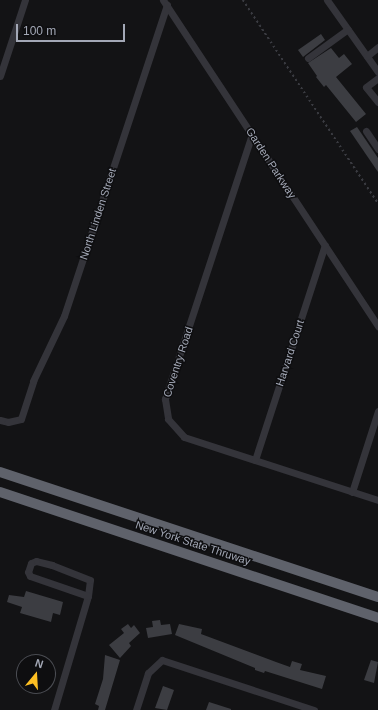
<!DOCTYPE html>
<html>
<head>
<meta charset="utf-8">
<style>
	body { margin:0 }
	#map { position:relative; width:378px; height:710px; overflow:hidden; background:#131315; font-family:Arial,sans-serif }
	div>[style] { position:absolute }
	[style*='--x'] { left:calc(var(--x)*1px); top:calc(var(--y)*1px); width:calc(var(--w)*1px); rotate:calc(var(--a)*1deg) }
	.building>* { inset:0; background:#3c3d42 }
	.path>* { height:1.5px; margin-top:-0.75px; transform-origin:0; background:repeating-linear-gradient(90deg,#3a3b41 0 2px,transparent 0 5px) }
	.minor>* { height:7px; margin:-3.5px; padding:0 3.5px; transform-origin:3.5px; border-radius:3.5px; background:#34343a }
	.highway>* { height:10px; margin:-5px; padding:0 5px; transform-origin:5px; border-radius:5px; background:#5f626b }
	span { translate:-50% -50%; white-space:nowrap; text-align:center; line-height:1.15; -webkit-text-stroke:3px #0e0e10; paint-order:stroke }
	.street-label { font-size:11px; color:#a3a8b6 }
	.north { position:absolute; left:16px; top:654px; width:40px; height:40px; box-sizing:border-box; background:#0e0e10; border:1px solid #4a4c52; border-radius:50%; rotate:18deg; font-size:11px; font-weight:700; line-height:16px; text-align:center; color:#a3a8b6 }
	.north::after { content:''; display:block; margin:auto; width:14px; height:18px; background:#fdbf23; clip-path:polygon(50% 0,100% 100%,50% 72%,0 100%) }
	.scale { position:absolute; left:16px; top:24px; width:109px; height:18px; box-sizing:border-box; border:2px solid #a3a8b6; border-top:0; padding-left:5px; font-size:12px; line-height:14px; white-space:nowrap; color:#a3a8b6; -webkit-text-stroke:3px #0e0e10; paint-order:stroke }
</style>
</head>
<body>
<div id="map">
	<div class="building">
		<div style="clip-path:polygon(321px 34px,325px 40px,303px 57px,298px 50px)"></div>
		<div style="clip-path:polygon(331px 48px,339px 58px,344px 54px,352px 64px,336px 77px,366px 114px,356px 122px,326px 85px,324px 87px,316px 77px,317px 76px,308px 63px)"></div>
		<div style="clip-path:polygon(357px 127px,378px 158px,378px 172px,350px 131px)"></div>
		<div style="clip-path:polygon(26px 591px,63px 602px,60px 615px,53px 613px,51px 622px,20px 613px,22px 607px,7px 602px,9px 595px,24px 597px)"></div>
		<div style="clip-path:polygon(160px 620px,161px 625px,170px 624px,172px 634px,148px 638px,146px 628px,153px 627px,152px 621px)"></div>
		<div style="clip-path:polygon(128px 624px,131px 628px,134px 625px,140px 633px,129px 643px,131px 646px,120px 658px,109px 645px,124px 633px,121px 629px)"></div>
		<div style="clip-path:polygon(179px 624px,202px 629px,201px 634px,276px 662px,290px 667px,292px 661px,302px 664px,300px 670px,326px 676px,322px 689px,265px 671px,264px 673px,255px 670px,255px 668px,175px 635px)"></div>
		<div style="clip-path:polygon(105px 655px,120px 660px,105px 710px,98px 710px,99px 706px,95px 704px,103px 679px)"></div>
		<div style="clip-path:polygon(371px 660px,378px 662px,374px 683px,364px 680px)"></div>
		<div style="clip-path:polygon(163px 686px,174px 690px,167px 710px,155px 708px)"></div>
		<div style="clip-path:polygon(209px 702px,231px 709px,231px 710px,206px 710px)"></div>
	</div>
	<div class="path">
		<div style="--x:243;--y:0;--w:244;--a:56.4"></div>
	</div>
	<div class="minor">
		<div style="--x:163;--y:0;--w:391;--a:56.6"></div>
		<div style="--x:327;--y:0;--w:88;--a:54.7"></div>
		<div style="--x:367;--y:56;--w:14;--a:-39"></div>
		<div style="--x:308;--y:58;--w:49;--a:-35.9"></div>
		<div style="--x:0;--y:76;--w:80;--a:-71.8"></div>
		<div style="--x:378;--y:102;--w:19;--a:-129"></div>
		<div style="--x:366;--y:87;--w:15;--a:-37"></div>
		<div style="--x:366;--y:131;--w:22;--a:56"></div>
		<div style="--x:252;--y:134;--w:279;--a:108.2"></div>
		<div style="--x:165;--y:399;--w:20;--a:81"></div>
		<div style="--x:168;--y:419;--w:24;--a:48"></div>
		<div style="--x:184;--y:437;--w:204;--a:18"></div>
		<div style="--x:0;--y:420;--w:8;--a:14"></div>
		<div style="--x:8;--y:422;--w:13;--a:-13"></div>
		<div style="--x:21;--y:419;--w:40;--a:-72"></div>
		<div style="--x:33;--y:381;--w:72;--a:-64.5"></div>
		<div style="--x:64;--y:316;--w:328;--a:-71.7"></div>
		<div style="--x:255;--y:460;--w:226;--a:-72"></div>
		<div style="--x:352;--y:492;--w:85;--a:-72.2"></div>
		<div style="--x:54;--y:710;--w:119;--a:-73.4"></div>
		<div style="--x:88;--y:596;--w:16;--a:-83"></div>
		<div style="--x:90;--y:580;--w:41;--a:-158.5"></div>
		<div style="--x:52;--y:565;--w:16;--a:-166"></div>
		<div style="--x:36;--y:561;--w:5;--a:158"></div>
		<div style="--x:31;--y:563;--w:9;--a:108"></div>
		<div style="--x:28;--y:572;--w:4;--a:63"></div>
		<div style="--x:30;--y:576;--w:61;--a:19"></div>
		<div style="--x:136;--y:710;--w:39;--a:-72"></div>
		<div style="--x:148;--y:673;--w:19;--a:-43"></div>
		<div style="--x:162;--y:660;--w:160;--a:18.2"></div>
	</div>
	<div class="highway">
		<div style="--x:0;--y:472;--w:398;--a:18.3"></div>
		<div style="--x:0;--y:492;--w:398;--a:18.4"></div>
	</div>
	<div class="street-label">
		<span style="left:271px;top:163px;rotate:57deg">Garden Parkway</span>
		<span style="left:98px;top:214px;rotate:-72deg">North Linden Street</span>
		<span style="left:290px;top:353px;rotate:-72deg">Harvard Court</span>
		<span style="left:178px;top:362px;rotate:-72deg">Coventry Road</span>
		<span style="left:193px;top:543px;rotate:18deg">New York State Thruway</span>
	</div>
	<div class="north">N</div>
	<div class="scale">100 m</div>
</div>
</body>
</html>
